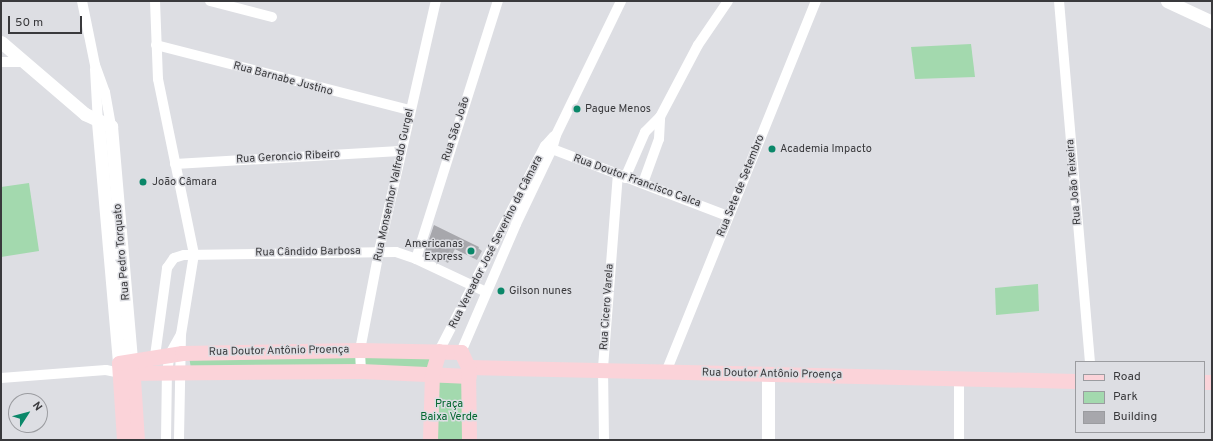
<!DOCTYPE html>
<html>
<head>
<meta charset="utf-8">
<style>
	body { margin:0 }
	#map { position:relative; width:1213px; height:441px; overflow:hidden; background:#dddee3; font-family:Overpass,sans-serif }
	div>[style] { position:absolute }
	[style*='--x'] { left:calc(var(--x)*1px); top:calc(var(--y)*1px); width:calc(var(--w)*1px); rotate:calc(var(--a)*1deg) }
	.green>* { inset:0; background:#a3d9ae }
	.shadow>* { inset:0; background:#0003 }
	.building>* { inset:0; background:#a7a7ac }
	.minor>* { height:10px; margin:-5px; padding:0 5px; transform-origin:5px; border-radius:5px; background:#fff }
	.tertiary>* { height:13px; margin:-6.5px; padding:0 6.5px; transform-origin:6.5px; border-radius:6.5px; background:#fff }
	.secondary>* { height:15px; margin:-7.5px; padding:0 7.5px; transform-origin:7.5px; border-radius:7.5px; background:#fbd3d9 }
	.dots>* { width:11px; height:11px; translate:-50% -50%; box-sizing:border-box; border:2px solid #dddee3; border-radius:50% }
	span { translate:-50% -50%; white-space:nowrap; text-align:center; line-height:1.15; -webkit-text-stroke:3px #dddee3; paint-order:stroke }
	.street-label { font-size:11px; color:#39393c }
	.poi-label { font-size:11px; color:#39393c }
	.left { translate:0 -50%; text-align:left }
	.right { translate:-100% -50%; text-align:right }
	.park-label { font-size:11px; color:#046730 }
	.frame { position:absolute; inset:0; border:2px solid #39393c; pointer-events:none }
	.legend { position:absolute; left:1075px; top:361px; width:130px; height:72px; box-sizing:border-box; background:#dddee3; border:1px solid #9b9ca0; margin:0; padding:5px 7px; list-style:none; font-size:12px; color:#39393c }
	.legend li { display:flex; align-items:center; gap:8px; height:20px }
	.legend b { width:20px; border:1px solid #9b9ca0 }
	.north { position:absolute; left:8px; top:393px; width:40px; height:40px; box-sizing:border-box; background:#dddee3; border:1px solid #9b9ca0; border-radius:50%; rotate:54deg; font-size:11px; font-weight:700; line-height:16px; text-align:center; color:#39393c }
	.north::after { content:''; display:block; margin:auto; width:14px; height:18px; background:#0a8769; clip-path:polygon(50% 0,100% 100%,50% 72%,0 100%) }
	.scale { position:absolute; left:8px; top:16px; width:74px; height:18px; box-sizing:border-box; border:2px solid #39393c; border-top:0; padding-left:5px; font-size:12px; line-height:14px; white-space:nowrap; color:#39393c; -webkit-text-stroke:3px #dddee3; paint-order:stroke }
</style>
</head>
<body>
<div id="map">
	<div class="green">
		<div style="clip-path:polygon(971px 44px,975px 77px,915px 79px,911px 47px)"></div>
		<div style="clip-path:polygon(29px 183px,39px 251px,1px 257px,1px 187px)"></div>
		<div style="clip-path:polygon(1038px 284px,1039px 311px,996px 315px,995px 288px)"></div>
		<div style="clip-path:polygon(433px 355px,428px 368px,191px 368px,189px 357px)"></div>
		<div style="clip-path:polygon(435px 382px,463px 383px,463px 440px,436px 440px)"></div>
	</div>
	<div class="shadow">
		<div style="clip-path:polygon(434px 226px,478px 248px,482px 251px,477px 260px,455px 249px,448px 263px,430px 254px,427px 251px)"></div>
	</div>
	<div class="building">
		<div style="clip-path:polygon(434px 225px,479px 247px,474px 258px,451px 247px,445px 260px,425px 251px)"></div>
	</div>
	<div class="minor">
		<div style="--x:82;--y:1;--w:65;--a:78.5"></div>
		<div style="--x:95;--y:65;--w:29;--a:70"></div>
		<div style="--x:105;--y:92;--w:35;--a:80"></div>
		<div style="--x:155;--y:1;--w:78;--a:87.8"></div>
		<div style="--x:158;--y:79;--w:179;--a:78.4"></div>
		<div style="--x:194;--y:254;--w:81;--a:99.2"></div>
		<div style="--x:181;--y:334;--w:106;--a:91.1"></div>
		<div style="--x:210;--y:1;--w:64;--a:14.5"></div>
		<div style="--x:1059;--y:1;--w:362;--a:85.1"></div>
		<div style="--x:156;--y:45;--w:262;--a:14.4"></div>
		<div style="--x:1;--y:62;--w:22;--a:0"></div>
		<div style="--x:95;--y:69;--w:53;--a:86.8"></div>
		<div style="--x:547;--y:147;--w:194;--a:20.9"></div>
		<div style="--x:175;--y:164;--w:225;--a:-3.3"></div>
		<div style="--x:625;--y:178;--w:50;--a:-66.5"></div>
		<div style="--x:645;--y:132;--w:21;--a:-45"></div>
		<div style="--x:660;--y:117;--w:81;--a:-62.2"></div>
		<div style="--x:698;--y:45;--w:53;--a:-55.7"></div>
		<div style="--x:643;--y:183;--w:47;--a:-70"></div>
		<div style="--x:659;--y:139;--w:22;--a:-87"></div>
		<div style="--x:416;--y:259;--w:271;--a:-72.4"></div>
		<div style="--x:439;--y:351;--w:231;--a:-62.7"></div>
		<div style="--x:545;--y:146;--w:13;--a:-48"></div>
		<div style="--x:461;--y:352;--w:139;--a:-66.7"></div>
		<div style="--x:516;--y:224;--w:83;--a:-64.4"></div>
		<div style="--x:552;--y:149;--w:15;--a:-74"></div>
		<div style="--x:556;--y:135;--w:149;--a:-64.1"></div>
		<div style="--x:155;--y:356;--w:89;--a:-82.2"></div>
		<div style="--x:167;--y:268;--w:12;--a:-55"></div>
		<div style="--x:174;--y:258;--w:10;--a:-17"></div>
		<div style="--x:184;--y:255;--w:212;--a:-0.8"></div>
		<div style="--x:396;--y:252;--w:21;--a:19"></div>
		<div style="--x:416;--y:259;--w:77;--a:25.2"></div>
		<div style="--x:361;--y:371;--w:21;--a:-93"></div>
		<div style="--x:360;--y:350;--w:101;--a:-79.1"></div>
		<div style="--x:379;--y:251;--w:256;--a:-77.2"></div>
		<div style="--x:666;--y:372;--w:400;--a:-68"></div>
		<div style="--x:1;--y:378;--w:105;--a:-4.4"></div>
		<div style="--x:106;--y:370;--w:14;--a:12"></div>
		<div style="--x:959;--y:378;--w:62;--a:90"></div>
		<div style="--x:166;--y:440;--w:68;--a:-89.2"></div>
		<div style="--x:167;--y:372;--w:18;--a:-81"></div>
		<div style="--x:170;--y:354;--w:23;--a:-61"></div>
		<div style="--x:604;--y:440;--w:72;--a:-90.8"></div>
		<div style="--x:603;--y:368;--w:194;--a:-85.6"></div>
	</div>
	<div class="tertiary">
		<div style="--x:1167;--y:1;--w:50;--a:25"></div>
		<div style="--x:1;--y:42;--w:111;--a:40.6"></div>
		<div style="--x:85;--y:114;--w:29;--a:25"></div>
		<div style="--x:111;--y:126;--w:235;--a:85.1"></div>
		<div style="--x:98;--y:122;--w:242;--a:85"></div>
		<div style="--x:768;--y:374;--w:66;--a:90"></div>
	</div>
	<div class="secondary">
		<div style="--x:132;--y:363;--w:77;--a:86.3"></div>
		<div style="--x:468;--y:367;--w:608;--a:1.32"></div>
		<div style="--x:120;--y:373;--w:241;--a:-0.5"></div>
		<div style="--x:361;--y:371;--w:108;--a:2.7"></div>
		<div style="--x:1204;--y:382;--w:8;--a:0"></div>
		<div style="--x:124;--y:440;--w:77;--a:-93.7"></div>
		<div style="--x:119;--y:363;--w:64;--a:-9"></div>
		<div style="--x:182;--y:353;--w:178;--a:-1"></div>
		<div style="--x:360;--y:350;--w:101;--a:1.1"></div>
		<div style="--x:461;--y:352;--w:17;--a:65"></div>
		<div style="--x:468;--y:367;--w:73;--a:89.2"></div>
		<div style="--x:430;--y:440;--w:66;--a:-88.3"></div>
		<div style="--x:432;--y:374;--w:24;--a:-73"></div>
	</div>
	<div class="dots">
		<div style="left:577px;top:109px;background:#0a8769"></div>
		<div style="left:772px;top:149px;background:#0a8769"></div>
		<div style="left:143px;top:182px;background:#0a8769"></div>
		<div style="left:471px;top:251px;background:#0a8769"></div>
		<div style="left:501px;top:291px;background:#0a8769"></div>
	</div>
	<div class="street-label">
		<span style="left:283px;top:79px;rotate:15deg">Rua Barnabe Justino</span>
		<span style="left:456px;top:129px;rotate:-72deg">Rua São João</span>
		<span style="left:288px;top:157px;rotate:-3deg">Rua Geroncio Ribeiro</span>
		<span style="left:637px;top:181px;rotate:20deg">Rua Doutor Francisco Calca</span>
		<span style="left:1074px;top:182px;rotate:-95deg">Rua João Teixeira</span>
		<span style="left:394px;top:185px;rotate:-78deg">Rua Monsenhor Valfredo Gurgel</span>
		<span style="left:741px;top:186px;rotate:-68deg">Rua Sete de Setembro</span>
		<span style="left:496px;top:242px;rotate:-63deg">Rua Vereador José Severino da Câmara</span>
		<span style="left:122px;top:252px;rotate:-95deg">Rua Pedro Torquato</span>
		<span style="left:308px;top:252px;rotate:-1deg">Rua Cândido Barbosa</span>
		<span style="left:607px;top:307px;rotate:-86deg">Rua Cicero Varela</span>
		<span style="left:279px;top:351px;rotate:-1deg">Rua Doutor Antônio Proença</span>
		<span style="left:772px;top:374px;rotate:1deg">Rua Doutor Antônio Proença</span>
	</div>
	<div class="poi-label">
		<span class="left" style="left:585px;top:109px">Pague Menos</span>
		<span class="left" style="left:780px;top:149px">Academia Impacto</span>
		<span class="left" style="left:152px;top:182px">João Câmara</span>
		<span class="right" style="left:463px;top:251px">Americanas<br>Express</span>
		<span class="left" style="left:509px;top:291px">Gilson nunes</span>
	</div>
	<div class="park-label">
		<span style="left:449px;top:411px">Praça<br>Baixa Verde</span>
	</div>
	<div class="frame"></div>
	<ul class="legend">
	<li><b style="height:5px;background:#fbd3d9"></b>Road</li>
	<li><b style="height:11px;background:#a3d9ae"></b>Park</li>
	<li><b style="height:11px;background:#a7a7ac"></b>Building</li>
	</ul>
	<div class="north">N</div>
	<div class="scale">50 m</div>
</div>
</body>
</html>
